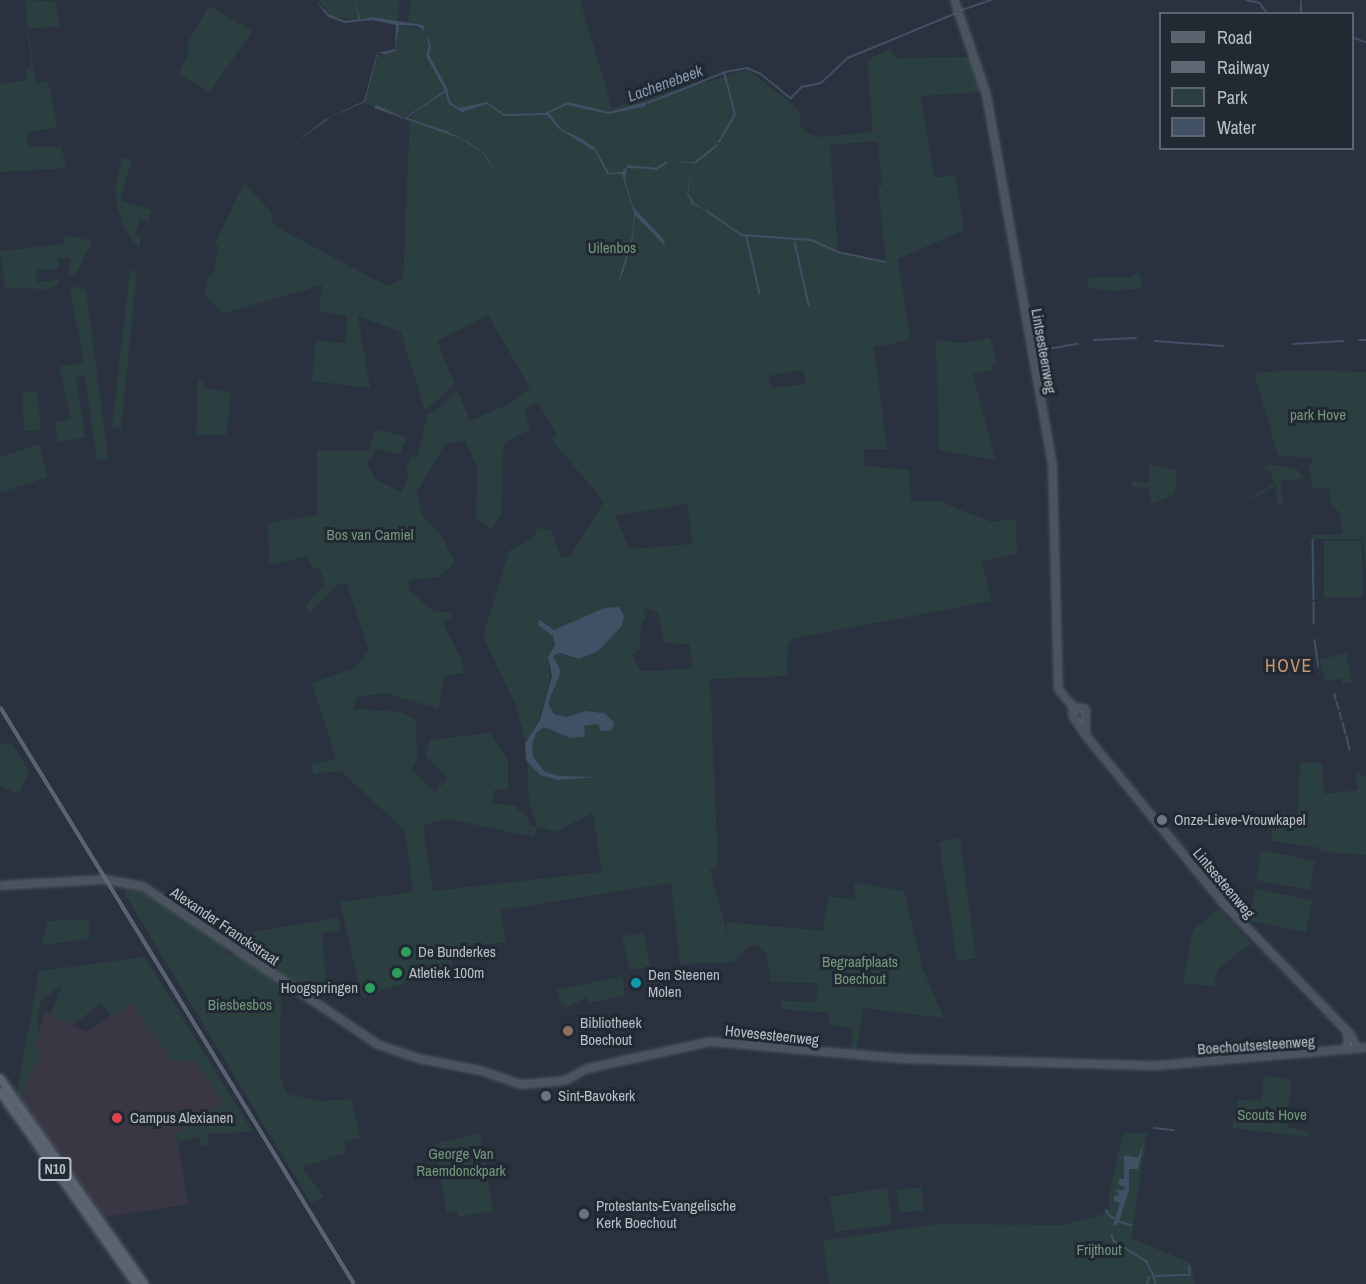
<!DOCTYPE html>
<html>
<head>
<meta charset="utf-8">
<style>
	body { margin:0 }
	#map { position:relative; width:1366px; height:1284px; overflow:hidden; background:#29323e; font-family:"Archivo Narrow",sans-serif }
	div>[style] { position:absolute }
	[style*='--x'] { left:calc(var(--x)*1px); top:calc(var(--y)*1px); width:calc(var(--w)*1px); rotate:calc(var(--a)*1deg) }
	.medical>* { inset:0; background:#383743 }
	.green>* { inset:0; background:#2c3f40 }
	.water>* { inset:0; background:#415065 }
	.stream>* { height:1.5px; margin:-0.75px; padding:0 0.75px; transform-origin:0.75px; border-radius:0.75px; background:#415065 }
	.roads { filter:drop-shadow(0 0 2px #5a626c) drop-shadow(0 0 2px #5a626c) }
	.secondary>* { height:5px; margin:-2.5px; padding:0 2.5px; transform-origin:2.5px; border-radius:2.5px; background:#4b5361 }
	.primary>* { height:6px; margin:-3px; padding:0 3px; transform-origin:3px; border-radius:3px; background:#5b636e }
	.rail>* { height:4px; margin-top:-2px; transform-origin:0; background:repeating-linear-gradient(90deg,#212933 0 4.5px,#5f6875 0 9px); box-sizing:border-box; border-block:2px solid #5f6875 }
	.dots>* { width:16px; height:16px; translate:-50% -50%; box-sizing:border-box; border:3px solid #212933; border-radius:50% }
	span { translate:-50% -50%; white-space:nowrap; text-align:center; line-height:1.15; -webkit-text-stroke:6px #212933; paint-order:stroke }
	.shield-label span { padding:2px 4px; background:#212933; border:2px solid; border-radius:4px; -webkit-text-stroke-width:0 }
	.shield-label { font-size:14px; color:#b9bfc9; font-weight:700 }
	.park-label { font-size:15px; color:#73977b }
	.street-label { font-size:15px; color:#b9bfc9 }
	.poi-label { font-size:15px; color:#b9bfc9 }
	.left { translate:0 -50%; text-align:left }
	.right { translate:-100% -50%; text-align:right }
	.water-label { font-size:16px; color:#8496ac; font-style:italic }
	.quarter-label { font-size:18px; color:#ca9873; letter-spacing:1.5px }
	.legend { position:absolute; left:1159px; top:12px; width:195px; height:138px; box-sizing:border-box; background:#212933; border:2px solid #5e656f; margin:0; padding:8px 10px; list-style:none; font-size:18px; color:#b9bfc9 }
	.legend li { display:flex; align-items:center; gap:12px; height:30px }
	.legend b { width:30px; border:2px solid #5e656f }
</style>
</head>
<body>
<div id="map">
	<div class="medical">
		<div style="clip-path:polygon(132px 1003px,171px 1060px,195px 1061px,224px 1103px,176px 1134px,189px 1204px,105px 1217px,22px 1102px,44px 1011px,86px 1032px)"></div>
	</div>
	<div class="green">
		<div style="clip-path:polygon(25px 0,56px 2px,60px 26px,28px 29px,36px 83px,48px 81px,57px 127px,26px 133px,29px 147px,61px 147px,67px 168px,0 172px,0 84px,27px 80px,26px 69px,31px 68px)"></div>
		<div style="clip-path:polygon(318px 0,352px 0,359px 20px,332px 16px)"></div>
		<div style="clip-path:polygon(353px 0,399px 0,398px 22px,371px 17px,360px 20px)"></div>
		<div style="clip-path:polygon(evenodd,412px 0,580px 0,612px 108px,748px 70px,788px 100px,800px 113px,800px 126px,807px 133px,819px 137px,873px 132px,867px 60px,891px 49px,895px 58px,972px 57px,982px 92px,921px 96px,934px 178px,955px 175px,964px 230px,898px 259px,910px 340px,874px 347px,887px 449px,864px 449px,865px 466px,909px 470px,911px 501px,939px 501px,991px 522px,1016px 519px,1017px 554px,981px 562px,992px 601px,795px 638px,788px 643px,787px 676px,710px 679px,718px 867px,710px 869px,728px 937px,726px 922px,823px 931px,828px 896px,855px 900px,853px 882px,904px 891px,923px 969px,944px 1018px,863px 1008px,857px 1049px,851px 1049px,853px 1028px,830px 1025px,830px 1013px,781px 1009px,782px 1001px,816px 1002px,818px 983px,771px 982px,766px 953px,756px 945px,749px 946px,733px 962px,680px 964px,671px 883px,500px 910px,506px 942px,463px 947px,457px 956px,449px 955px,453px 966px,364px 997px,361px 993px,340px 902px,413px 892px,405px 831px,341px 771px,313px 774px,312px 764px,336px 759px,312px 683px,354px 668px,369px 650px,346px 583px,337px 585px,310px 613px,305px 606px,325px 585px,319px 567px,312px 569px,307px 556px,269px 565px,268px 523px,318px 515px,317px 450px,369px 451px,376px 429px,407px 437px,400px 455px,377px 449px,367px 462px,375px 479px,401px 492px,409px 475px,406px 473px,410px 456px,417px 458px,428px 413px,436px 411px,457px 390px,470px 421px,508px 404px,530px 388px,488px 315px,437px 341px,455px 384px,425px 411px,401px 332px,358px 316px,370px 388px,312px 381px,316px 341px,346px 343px,347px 316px,319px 312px,322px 285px,224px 313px,204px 294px,209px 275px,214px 274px,218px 247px,215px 243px,244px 183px,271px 212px,273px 225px,387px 286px,403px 279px,410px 118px,432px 99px,406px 117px,364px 103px,378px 55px,395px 51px,399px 25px,424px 30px,429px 45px,426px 56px,446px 87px,428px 55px,431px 45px,426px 28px,407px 23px,412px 0,878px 141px,882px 186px,878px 187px,886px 262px,838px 252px,830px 145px,878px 141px,412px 0,803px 370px,806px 384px,772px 388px,768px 381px,772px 375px,803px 370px,412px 0,538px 402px,557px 435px,551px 439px,604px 502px,569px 557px,561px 557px,551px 530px,538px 528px,533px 537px,509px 551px,483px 637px,515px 703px,526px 742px,529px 802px,537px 826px,531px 826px,524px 812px,517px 811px,518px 806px,491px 803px,495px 789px,508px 790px,508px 760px,490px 733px,430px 740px,425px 755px,448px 779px,435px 792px,411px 769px,417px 761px,416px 720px,401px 712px,354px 709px,356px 697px,387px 693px,438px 709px,445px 676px,464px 673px,460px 656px,442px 622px,453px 618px,452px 613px,433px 611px,409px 590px,409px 580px,439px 577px,455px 562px,440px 534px,422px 515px,417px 492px,445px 444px,465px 440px,477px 468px,476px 518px,492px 530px,502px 513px,503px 444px,530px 429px,524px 409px,538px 402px,412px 0,688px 504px,692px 544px,630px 549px,615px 516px,688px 504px,412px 0,615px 606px,624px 616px,622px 626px,598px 651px,575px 659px,560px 653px,553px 656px,555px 688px,548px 703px,554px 714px,566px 717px,585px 711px,600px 712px,607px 733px,598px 724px,583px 726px,584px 737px,570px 738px,537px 724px,550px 684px,549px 665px,555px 645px,553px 636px,538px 625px,540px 619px,554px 630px,615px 606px,412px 0,650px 609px,658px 613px,664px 643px,689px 644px,693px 669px,641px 671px,632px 655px,640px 648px,641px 622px,646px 620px,644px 610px,650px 609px,412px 0,593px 813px,602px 872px,433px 891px,423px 825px,448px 819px,534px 837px,538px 826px,555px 832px,593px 813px)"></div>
		<div style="clip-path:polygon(209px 6px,252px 31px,210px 92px,178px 74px,188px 55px,187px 44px)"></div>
		<div style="clip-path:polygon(123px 157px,132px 160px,120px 200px,152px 210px,149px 221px,140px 219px,135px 234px,142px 236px,139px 248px,125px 230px,117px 206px,115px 188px)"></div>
		<div style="clip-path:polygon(65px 235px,92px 241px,76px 275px,67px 275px,71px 259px,59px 258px,58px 269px,36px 270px,37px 282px,59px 280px,58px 284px,47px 289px,5px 288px,0 251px,64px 244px)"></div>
		<div style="clip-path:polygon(130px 271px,137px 271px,121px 429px,112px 427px)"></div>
		<div style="clip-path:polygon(1135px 273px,1140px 273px,1142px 288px,1113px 291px,1088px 287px,1087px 278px,1132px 277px)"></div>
		<div style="clip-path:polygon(69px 286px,86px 289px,108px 458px,97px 462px,85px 375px,76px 377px,85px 438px,57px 442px,56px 422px,71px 419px,59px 367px,84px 362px)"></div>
		<div style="clip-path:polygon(990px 338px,997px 363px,992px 364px,994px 370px,973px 374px,995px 460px,939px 450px,936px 340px,963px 343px)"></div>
		<div style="clip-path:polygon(1291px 370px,1366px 372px,1366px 573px,1363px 539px,1312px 539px,1312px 535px,1342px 534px,1340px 513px,1330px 503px,1329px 488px,1312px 488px,1309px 469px,1313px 458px,1278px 455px,1254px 373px)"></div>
		<div style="clip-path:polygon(198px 379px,203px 380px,204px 388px,231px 393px,226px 435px,196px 435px)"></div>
		<div style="clip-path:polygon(22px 392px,37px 392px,41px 430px,24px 431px)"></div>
		<div style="clip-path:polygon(40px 444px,47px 477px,0 493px,0 457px)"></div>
		<div style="clip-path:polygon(1150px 464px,1177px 470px,1175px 494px,1151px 504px,1148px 488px,1131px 487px,1132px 481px,1149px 483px)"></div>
		<div style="clip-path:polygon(1270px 464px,1298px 470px,1304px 479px,1281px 481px,1283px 505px,1277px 505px,1276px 486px,1229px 510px,1275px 483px,1270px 470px,1261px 469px)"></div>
		<div style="clip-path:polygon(1324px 541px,1362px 541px,1363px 597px,1324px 598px)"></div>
		<div style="clip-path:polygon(1346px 653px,1352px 682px,1343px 684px,1341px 678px,1325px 681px,1319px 660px)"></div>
		<div style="clip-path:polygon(0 743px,12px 744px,29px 772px,18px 794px,0 786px)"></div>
		<div style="clip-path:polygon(1300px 762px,1322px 763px,1324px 794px,1358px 790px,1355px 772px,1366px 777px,1366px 855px,1321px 852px,1320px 848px,1272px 841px,1272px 812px,1298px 814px)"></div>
		<div style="clip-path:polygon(960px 838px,976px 958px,957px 961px,939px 842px)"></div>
		<div style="clip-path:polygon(1261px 850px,1315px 861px,1310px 890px,1256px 880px)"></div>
		<div style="clip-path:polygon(126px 886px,156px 898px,225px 946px,227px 954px,238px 955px,281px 984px,280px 1075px,287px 1094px,320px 1101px,352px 1099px,360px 1138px,344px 1142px,347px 1152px,302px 1167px,324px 1197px,311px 1203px,126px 896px)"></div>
		<div style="clip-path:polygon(1255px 889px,1312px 900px,1306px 932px,1249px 921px)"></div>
		<div style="clip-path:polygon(1218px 909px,1251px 943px,1217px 970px,1214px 987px,1183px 983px,1193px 930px)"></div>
		<div style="clip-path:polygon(339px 918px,341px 930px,322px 933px,326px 982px,293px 982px,226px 936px)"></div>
		<div style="clip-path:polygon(90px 919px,89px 939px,42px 945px,47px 921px)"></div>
		<div style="clip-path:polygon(644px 933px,650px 967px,629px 970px,622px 936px)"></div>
		<div style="clip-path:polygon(145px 957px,235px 1103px,253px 1132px,207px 1134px,209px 1144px,201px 1146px,199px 1137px,180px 1142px,176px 1134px,224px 1103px,196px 1061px,172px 1061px,132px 1004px,111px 1016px,101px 1003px,73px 1025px,51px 1015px,62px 984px,41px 1001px,37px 1020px,39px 1037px,35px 1039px,40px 1060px,31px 1070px,22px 1099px,17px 1093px,39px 971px)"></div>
		<div style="clip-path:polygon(623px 976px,624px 996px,588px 1003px,587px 997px,566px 1008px,561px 1006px,557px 990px)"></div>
		<div style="clip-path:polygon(1264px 1076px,1291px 1079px,1288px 1127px,1310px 1132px,1309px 1137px,1232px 1128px,1238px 1100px,1261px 1101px)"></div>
		<div style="clip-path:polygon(480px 1133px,493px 1211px,458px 1217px,457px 1211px,447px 1213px,434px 1144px)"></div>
		<div style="clip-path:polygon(1123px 1133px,1147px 1133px,1131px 1238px,1191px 1263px,1195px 1284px,829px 1284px,823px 1241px,937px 1224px,1064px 1225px,1104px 1214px,1110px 1206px,1110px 1190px)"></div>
		<div style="clip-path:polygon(921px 1187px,924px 1210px,900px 1213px,897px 1190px)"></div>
		<div style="clip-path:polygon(887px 1188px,892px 1224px,835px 1232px,830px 1197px)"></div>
	</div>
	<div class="water">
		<div style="clip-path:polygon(315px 0,329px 14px,345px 21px,359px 19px,353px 0,361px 20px,371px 17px,423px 25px,431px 45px,429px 55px,447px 88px,450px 102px,459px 108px,487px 102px,504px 114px,545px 113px,568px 102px,609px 112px,646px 102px,646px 106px,609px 114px,567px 105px,549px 113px,561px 129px,582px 139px,595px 148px,609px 173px,622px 172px,628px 165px,656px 168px,671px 162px,694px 162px,688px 193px,694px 203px,709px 212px,692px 204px,687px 193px,694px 163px,671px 162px,655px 169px,627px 168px,625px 180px,633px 207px,664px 240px,665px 246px,635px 215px,633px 238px,623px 272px,617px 286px,633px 233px,634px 213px,622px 174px,607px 174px,595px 151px,559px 129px,547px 115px,504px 116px,487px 104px,462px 112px,449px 104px,445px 92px,407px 118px,446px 131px,467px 141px,485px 154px,501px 181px,484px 154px,462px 139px,374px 108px,376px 105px,405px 118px,445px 90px,426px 56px,429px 45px,425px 31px,417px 26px,399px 25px,395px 51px,386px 54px,378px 53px,365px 102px,331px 117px,295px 143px,324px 120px,364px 101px,377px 53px,395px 49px,396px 25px,372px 20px,345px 23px,328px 17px)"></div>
		<div style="clip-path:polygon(619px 607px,624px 616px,622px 626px,598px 651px,579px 659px,560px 653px,553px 656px,561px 672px,548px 703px,554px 714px,566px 717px,585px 711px,604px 713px,614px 722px,611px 731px,601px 731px,598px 724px,584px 726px,585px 737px,570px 738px,544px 727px,536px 733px,532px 744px,533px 757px,545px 772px,559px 776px,596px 777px,558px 780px,540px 775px,526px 760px,525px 744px,540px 720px,552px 676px,548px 657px,555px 645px,553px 636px,538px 625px,539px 619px,554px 630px,604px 608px)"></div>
		<div style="clip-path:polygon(1144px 1142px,1138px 1169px,1129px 1169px,1129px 1190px,1118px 1224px,1113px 1226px,1120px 1203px,1114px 1201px,1114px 1196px,1120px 1195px,1115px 1190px,1124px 1190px,1125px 1187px,1119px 1185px,1119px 1179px,1124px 1179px,1124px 1155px,1138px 1158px)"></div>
	</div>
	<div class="stream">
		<div style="--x:1247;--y:0;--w:13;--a:13"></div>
		<div style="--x:1260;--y:3;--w:14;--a:54"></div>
		<div style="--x:962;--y:10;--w:31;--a:-19"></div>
		<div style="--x:1301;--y:14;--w:12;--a:-90"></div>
		<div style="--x:1352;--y:37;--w:15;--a:20"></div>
		<div style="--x:648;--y:103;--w:84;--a:-21.7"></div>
		<div style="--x:726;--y:72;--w:21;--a:-11"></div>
		<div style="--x:747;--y:68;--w:15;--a:23"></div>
		<div style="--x:761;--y:74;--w:38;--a:39"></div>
		<div style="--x:791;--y:98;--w:16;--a:-45"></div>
		<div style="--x:802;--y:87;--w:19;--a:-12"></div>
		<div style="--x:821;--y:83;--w:37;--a:-43"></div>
		<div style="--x:848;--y:58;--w:115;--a:-22.5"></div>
		<div style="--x:719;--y:142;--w:32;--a:-60"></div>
		<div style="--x:735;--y:114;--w:42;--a:-105"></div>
		<div style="--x:695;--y:163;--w:28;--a:-39"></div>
		<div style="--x:649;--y:168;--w:7;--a:8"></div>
		<div style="--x:656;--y:169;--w:12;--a:-31"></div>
		<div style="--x:707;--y:211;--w:42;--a:34.4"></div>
		<div style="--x:742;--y:235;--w:70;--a:4.1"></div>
		<div style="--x:812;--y:240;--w:29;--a:25"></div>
		<div style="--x:838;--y:252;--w:49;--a:11.8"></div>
		<div style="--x:747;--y:237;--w:58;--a:77.2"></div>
		<div style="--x:795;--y:242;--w:65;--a:77.5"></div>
		<div style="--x:1094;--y:340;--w:42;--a:-2.7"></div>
		<div style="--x:1359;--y:340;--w:7;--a:0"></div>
		<div style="--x:1155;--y:341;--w:68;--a:4.2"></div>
		<div style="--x:1293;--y:344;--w:50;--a:-3.4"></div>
		<div style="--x:1042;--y:350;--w:36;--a:-10"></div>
		<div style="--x:1313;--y:540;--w:59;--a:89"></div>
		<div style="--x:1314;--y:602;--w:21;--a:90"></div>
		<div style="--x:1315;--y:640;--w:27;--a:82"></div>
		<div style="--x:1335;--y:694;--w:5;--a:79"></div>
		<div style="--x:1337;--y:702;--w:7;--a:74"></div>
		<div style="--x:1340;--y:713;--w:7;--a:74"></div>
		<div style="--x:1343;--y:723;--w:11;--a:75"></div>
		<div style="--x:1347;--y:737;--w:13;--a:77"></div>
		<div style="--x:1154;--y:1128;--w:20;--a:6"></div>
		<div style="--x:1106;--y:1210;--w:4;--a:56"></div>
		<div style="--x:1109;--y:1215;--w:8;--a:30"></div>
		<div style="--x:1117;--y:1221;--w:15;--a:16"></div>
		<div style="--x:1112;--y:1235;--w:6;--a:72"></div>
		<div style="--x:1114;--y:1241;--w:39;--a:32"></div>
		<div style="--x:1147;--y:1262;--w:16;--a:63"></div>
		<div style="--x:1154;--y:1276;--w:36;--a:-2"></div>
		<div style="--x:1190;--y:1275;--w:8;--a:-97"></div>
		<div style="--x:1154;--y:1277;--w:7;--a:74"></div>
		<div style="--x:1147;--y:1284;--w:7;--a:-74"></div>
	</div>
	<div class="roads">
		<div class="secondary">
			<div style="--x:954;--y:0;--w:99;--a:71.2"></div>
			<div style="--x:986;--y:94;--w:377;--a:79.9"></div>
			<div style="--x:1052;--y:465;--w:224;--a:88.5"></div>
			<div style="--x:1058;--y:689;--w:23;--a:50"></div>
			<div style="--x:1073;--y:707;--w:8;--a:97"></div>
			<div style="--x:1072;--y:715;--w:25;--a:56"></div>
			<div style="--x:1086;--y:736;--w:216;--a:50.6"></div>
			<div style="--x:1223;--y:903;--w:182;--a:45.9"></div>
			<div style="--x:1350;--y:1034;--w:15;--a:67"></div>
			<div style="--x:1073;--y:707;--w:12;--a:5"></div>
			<div style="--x:1085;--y:708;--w:22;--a:90"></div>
			<div style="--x:0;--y:885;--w:104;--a:-3.3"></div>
			<div style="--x:104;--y:879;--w:40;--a:10"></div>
			<div style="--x:143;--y:886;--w:282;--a:34"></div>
			<div style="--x:377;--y:1044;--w:43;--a:18.9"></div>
			<div style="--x:418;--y:1058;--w:63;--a:11"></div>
			<div style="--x:480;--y:1070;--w:43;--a:18.9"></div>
			<div style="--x:521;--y:1084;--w:44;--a:-5.2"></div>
			<div style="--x:565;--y:1080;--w:25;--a:-29"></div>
			<div style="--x:587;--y:1068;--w:126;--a:-12.4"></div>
			<div style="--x:710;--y:1041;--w:191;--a:5.1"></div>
			<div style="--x:900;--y:1058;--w:258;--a:1.6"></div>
			<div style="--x:1347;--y:1049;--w:17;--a:-90"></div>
			<div style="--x:1156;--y:1065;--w:211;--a:-4.9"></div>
		</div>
		<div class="primary">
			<div style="--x:0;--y:1078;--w:252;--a:54.9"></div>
			<div style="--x:0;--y:1092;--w:235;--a:54.7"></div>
		</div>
	</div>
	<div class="rail">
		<div style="--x:0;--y:707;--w:677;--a:58.47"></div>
	</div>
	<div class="dots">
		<div style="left:1162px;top:820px;background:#6b7280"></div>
		<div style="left:406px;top:952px;background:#2e9e5b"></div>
		<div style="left:397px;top:973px;background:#2e9e5b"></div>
		<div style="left:636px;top:983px;background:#0f9aa8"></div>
		<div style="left:370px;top:988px;background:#2e9e5b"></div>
		<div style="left:568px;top:1031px;background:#8d6e63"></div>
		<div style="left:546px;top:1096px;background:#6b7280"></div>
		<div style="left:117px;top:1118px;background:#e0444e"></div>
		<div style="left:584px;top:1214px;background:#6b7280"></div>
	</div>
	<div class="shield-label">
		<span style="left:55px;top:1169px">N10</span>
	</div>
	<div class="park-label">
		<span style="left:612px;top:248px">Uilenbos</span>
		<span style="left:1318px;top:415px">park Hove</span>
		<span style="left:370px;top:535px">Bos van Camiel</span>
		<span style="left:860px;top:970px">Begraafplaats<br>Boechout</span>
		<span style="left:240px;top:1005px">Biesbesbos</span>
		<span style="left:1272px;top:1115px">Scouts Hove</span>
		<span style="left:461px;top:1162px">George Van<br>Raemdonckpark</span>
		<span style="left:1099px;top:1250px">Frijthout</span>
	</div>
	<div class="street-label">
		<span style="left:1044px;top:351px;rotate:80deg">Lintsesteenweg</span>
		<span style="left:1224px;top:883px;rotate:50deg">Lintsesteenweg</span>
		<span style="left:225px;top:926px;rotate:34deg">Alexander Franckstraat</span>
		<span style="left:772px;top:1035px;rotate:6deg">Hovesesteenweg</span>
		<span style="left:1256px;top:1045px;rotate:-4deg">Boechoutsesteenweg</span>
	</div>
	<div class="poi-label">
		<span class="left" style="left:1174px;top:820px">Onze-Lieve-Vrouwkapel</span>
		<span class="left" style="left:418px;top:952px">De Bunderkes</span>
		<span class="left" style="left:409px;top:973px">Atletiek 100m</span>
		<span class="left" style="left:648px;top:983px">Den Steenen<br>Molen</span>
		<span class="right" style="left:358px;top:988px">Hoogspringen</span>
		<span class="left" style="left:580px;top:1031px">Bibliotheek<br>Boechout</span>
		<span class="left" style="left:558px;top:1096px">Sint-Bavokerk</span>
		<span class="left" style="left:130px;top:1118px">Campus Alexianen</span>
		<span class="left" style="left:596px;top:1214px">Protestants-Evangelische<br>Kerk Boechout</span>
	</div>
	<div class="water-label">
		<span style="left:665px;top:83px;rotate:-20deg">Lachenebeek</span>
	</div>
	<div class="quarter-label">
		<span style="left:1289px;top:666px">HOVE</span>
	</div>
	<ul class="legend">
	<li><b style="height:8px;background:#5b636e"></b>Road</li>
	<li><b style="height:8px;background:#5f6875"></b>Railway</li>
	<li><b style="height:16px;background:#2c3f40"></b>Park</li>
	<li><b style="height:16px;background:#415065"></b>Water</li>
	</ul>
</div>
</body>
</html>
